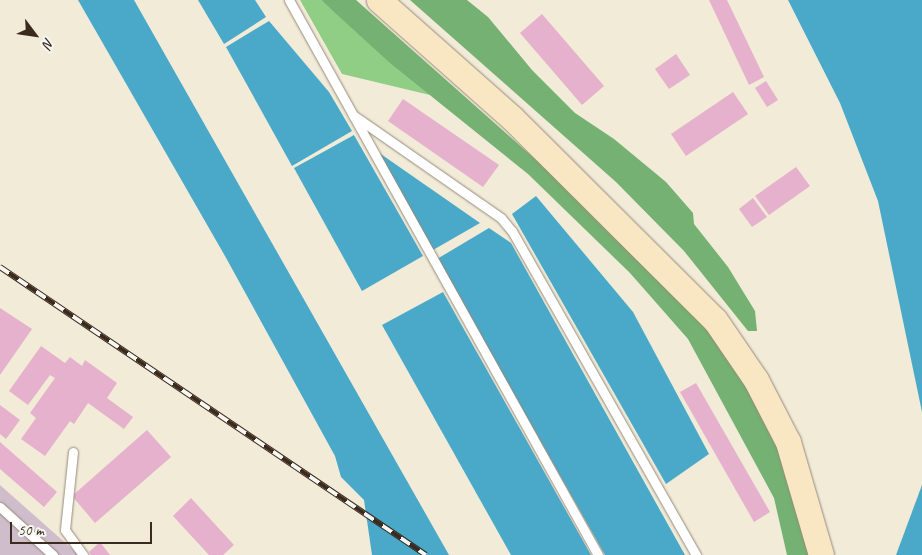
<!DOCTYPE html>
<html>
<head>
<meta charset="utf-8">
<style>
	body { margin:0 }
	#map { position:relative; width:922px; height:555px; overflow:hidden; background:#f1ebd8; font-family:Caveat,sans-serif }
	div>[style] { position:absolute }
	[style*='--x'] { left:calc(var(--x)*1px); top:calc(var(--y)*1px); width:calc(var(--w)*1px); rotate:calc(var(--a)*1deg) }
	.industrial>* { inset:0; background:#d0bdcc }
	.green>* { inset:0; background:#90ce85 }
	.forest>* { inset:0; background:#74b172 }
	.water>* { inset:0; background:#4aa9c9 }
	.building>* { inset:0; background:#e5b1cc }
	.roads { filter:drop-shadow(0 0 1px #968a7b) drop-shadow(0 0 1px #968a7b) }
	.service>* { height:9px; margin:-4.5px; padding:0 4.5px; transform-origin:4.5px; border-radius:4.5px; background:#fff }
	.secondary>* { height:25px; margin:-12.5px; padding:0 12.5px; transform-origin:12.5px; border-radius:12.5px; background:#f9e7c3 }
	.rail>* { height:5.5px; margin-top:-2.75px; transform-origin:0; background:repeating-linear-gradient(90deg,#f6f6f2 0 11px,#3b2a1e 0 22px); box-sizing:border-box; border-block:1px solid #3b2a1e }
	span { translate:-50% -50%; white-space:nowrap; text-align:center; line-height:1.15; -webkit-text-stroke:4.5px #f6f6f2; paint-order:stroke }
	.north { position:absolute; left:10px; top:10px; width:50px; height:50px; -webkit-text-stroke:4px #f6f6f2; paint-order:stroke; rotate:121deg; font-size:14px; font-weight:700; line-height:20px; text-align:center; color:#3b2a1e }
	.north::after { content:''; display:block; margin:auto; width:18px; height:22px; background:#3b2a1e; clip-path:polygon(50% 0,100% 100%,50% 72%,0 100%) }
	.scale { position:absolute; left:10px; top:522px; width:142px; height:22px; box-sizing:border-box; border:2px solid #3b2a1e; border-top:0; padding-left:6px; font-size:15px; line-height:18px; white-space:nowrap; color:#3b2a1e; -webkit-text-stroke:4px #f6f6f2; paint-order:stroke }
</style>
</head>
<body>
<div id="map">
	<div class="industrial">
		<div style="clip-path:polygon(0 485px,79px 555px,0 555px)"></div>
	</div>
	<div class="green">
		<div style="clip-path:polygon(300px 0,321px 0,430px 95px,342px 74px)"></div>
	</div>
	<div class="forest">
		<div style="clip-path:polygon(321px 0,356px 0,607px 223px,712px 333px,750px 390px,780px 447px,814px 555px,787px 555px,774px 498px,688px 339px,630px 273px,528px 174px,390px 63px)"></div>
		<div style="clip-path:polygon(410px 0,467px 0,488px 17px,532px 70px,575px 113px,614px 139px,666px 182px,693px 213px,694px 224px,728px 267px,755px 311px,757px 331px,748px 331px,684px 251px,616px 182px)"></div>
	</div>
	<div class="water">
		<div style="clip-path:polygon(78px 0,134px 0,449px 555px,372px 555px,364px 500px,341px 477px,335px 456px,225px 256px)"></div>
		<div style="clip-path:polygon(198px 0,255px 0,266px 17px,224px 44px)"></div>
		<div style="clip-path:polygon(788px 0,922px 0,922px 412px,878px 201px,840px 103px)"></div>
		<div style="clip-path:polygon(269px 21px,329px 92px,352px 131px,292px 166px,226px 47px)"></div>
		<div style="clip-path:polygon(354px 135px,423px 256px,362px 291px,294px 168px)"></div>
		<div style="clip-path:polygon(375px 150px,480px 223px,433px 250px)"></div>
		<div style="clip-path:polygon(536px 196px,633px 312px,709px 454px,666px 484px,512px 214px)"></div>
		<div style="clip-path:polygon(489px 228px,511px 243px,685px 555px,605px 555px,437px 259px)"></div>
		<div style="clip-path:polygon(443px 292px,591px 555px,511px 555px,382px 325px)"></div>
		<div style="clip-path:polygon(922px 485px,922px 555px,896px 555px)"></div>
	</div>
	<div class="building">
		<div style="clip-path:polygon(709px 0,727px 0,764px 77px,749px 85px)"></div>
		<div style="clip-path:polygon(542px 14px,604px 86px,582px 105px,520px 33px)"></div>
		<div style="clip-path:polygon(676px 54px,690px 75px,669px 89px,655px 69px)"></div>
		<div style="clip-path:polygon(766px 81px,778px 100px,767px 107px,755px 88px)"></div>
		<div style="clip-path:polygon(733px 92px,748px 114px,686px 156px,671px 134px)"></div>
		<div style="clip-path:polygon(403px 99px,499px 165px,483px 187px,388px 121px)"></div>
		<div style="clip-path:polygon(796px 167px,810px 186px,769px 215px,755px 196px)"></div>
		<div style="clip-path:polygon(753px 198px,767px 217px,752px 227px,739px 209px)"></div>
		<div style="clip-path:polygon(0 308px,32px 329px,0 375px)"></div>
		<div style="clip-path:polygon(41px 346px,65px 363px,70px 357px,82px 366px,85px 360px,117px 383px,107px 398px,133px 417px,124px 429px,88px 403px,74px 424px,70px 421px,45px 456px,21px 439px,36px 418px,30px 413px,55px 378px,50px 375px,28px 405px,9px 391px)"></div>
		<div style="clip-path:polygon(696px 383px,770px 512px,754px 522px,680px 392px)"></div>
		<div style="clip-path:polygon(0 405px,20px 420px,6px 439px,0 434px)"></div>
		<div style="clip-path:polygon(147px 430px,171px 457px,95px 523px,72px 496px)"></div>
		<div style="clip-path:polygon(0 442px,57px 492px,44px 507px,0 469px)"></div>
		<div style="clip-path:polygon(191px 498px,234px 545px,223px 555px,209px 555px,173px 516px)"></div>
		<div style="clip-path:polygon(100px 542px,110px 555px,91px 555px,89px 552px)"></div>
	</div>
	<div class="roads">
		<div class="service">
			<div style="--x:289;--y:0;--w:635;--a:60.89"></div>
			<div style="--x:353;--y:115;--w:180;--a:34.8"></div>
			<div style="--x:501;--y:218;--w:17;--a:50"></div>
			<div style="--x:512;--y:231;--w:373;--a:60.4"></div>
			<div style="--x:73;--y:452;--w:78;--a:95.9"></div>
			<div style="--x:65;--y:530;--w:31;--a:54"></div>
			<div style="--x:0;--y:507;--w:72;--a:42.2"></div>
		</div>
		<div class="secondary">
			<div style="--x:379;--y:0;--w:178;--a:41.6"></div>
			<div style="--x:512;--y:118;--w:286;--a:44.9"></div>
			<div style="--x:715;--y:320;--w:73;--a:55.7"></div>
			<div style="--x:756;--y:380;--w:70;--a:62.7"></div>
			<div style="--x:788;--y:442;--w:118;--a:73.7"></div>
		</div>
	</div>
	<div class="rail">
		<div style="--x:0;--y:267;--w:514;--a:34.06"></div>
	</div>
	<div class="north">N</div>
	<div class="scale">50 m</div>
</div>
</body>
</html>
